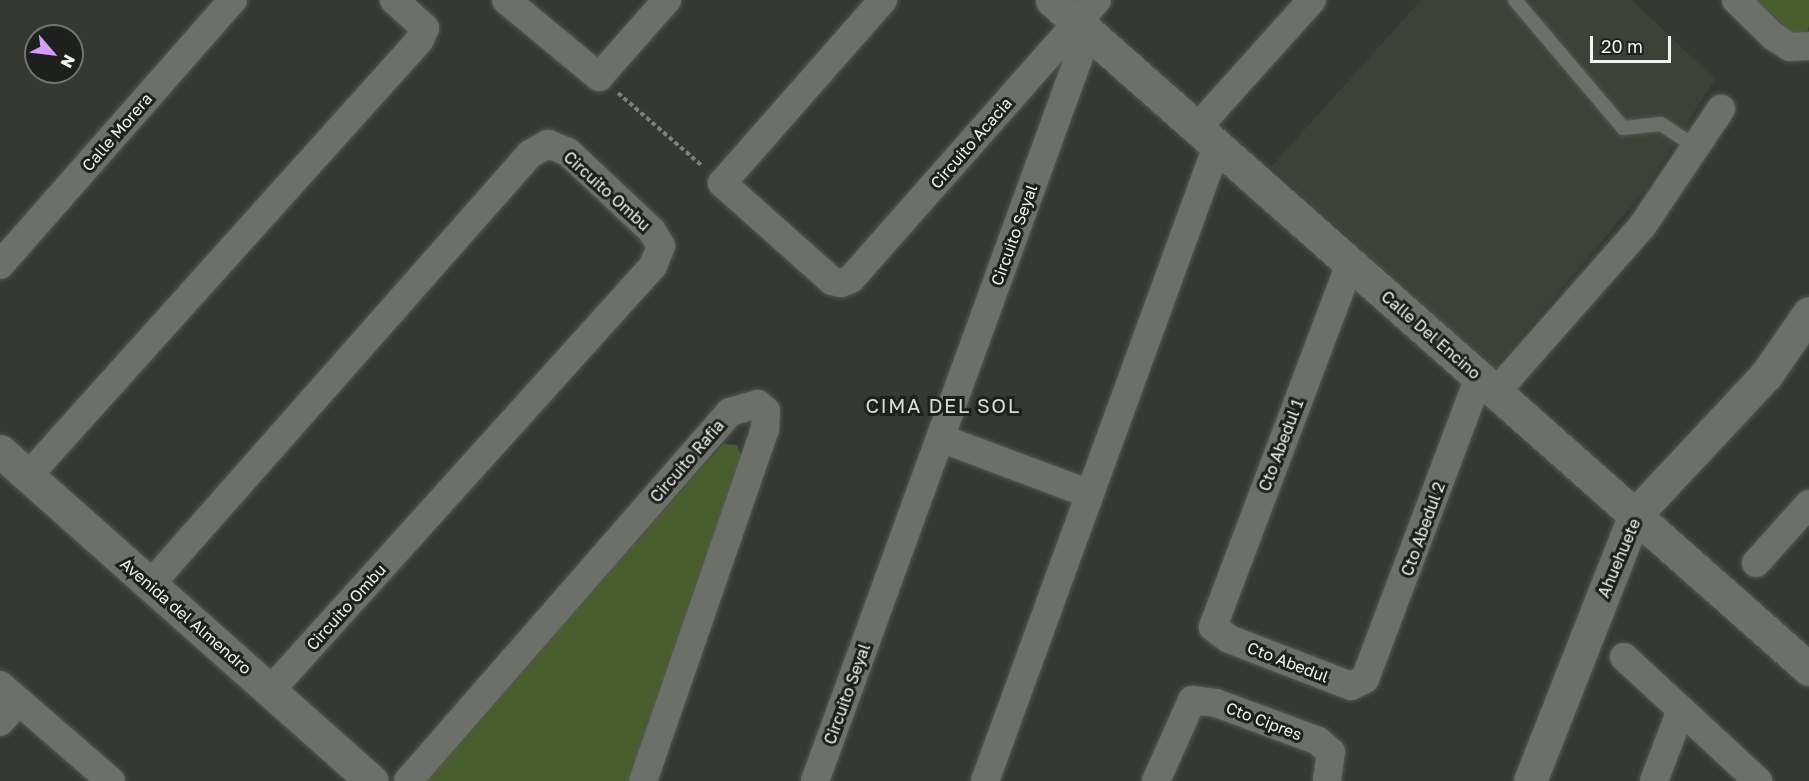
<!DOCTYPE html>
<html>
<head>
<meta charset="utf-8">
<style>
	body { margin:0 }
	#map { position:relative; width:1809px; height:781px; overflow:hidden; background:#363932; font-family:"Golos Text",sans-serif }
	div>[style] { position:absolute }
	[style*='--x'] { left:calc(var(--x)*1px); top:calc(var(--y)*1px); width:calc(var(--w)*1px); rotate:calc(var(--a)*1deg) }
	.built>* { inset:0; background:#3c4235 }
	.green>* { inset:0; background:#495e2d }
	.path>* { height:4px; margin-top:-2px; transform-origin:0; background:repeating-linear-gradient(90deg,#7d807a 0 4.5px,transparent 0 7.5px) }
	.roads { filter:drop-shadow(0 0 2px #545751) drop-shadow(0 0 2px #545751) }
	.service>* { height:14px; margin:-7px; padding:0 7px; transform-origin:7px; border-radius:7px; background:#6c7068 }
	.minor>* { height:28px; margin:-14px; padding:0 14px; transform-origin:14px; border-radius:14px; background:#6c7068 }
	.tertiary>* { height:33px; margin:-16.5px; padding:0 16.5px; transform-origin:16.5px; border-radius:16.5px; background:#6c7068 }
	span { translate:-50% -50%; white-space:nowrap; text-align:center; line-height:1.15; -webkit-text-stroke:6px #1e201d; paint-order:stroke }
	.street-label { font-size:16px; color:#f1f3ef }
	.quarter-label { font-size:20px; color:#d8dcd4; letter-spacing:1.5px }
	.north { position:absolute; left:24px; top:24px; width:60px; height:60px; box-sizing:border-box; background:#1e201d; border:2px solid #727471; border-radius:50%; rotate:118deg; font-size:16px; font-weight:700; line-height:24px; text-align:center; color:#f1f3ef }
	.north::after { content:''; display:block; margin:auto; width:21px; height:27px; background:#d29dfd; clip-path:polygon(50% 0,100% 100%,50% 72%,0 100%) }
	.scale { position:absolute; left:1590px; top:36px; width:81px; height:27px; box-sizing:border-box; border:3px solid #f1f3ef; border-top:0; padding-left:8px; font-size:18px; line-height:21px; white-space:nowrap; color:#f1f3ef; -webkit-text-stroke:4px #1e201d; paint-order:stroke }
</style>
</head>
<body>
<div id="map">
	<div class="built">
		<div style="clip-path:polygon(1421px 0,1632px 0,1715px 79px,1646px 189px,1494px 369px,1271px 167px)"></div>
	</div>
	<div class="green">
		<div style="clip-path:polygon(1756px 0,1809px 0,1809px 26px,1803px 43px)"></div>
		<div style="clip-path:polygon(723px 444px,737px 445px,742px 460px,630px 781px,423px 781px)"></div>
	</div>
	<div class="path">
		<div style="--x:618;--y:93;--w:110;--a:40.9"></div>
	</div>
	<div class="roads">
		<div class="service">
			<div style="--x:1515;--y:0;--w:167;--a:49.8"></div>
			<div style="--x:1623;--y:128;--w:38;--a:-6"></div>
			<div style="--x:1661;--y:124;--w:42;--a:33.3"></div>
		</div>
		<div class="minor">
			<div style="--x:506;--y:0;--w:121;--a:39.6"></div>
			<div style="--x:599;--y:77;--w:103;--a:-48.6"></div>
			<div style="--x:883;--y:0;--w:244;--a:131.3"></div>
			<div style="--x:722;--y:183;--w:147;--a:41.7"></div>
			<div style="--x:832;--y:281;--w:9;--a:13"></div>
			<div style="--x:841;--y:283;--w:11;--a:-22"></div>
			<div style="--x:851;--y:279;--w:372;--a:-48.6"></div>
			<div style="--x:1736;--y:0;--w:52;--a:44.2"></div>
			<div style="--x:1773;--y:36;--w:20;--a:33"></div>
			<div style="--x:1790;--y:47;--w:19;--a:-3"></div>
			<div style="--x:1197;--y:128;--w:172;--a:-48.1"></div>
			<div style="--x:1350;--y:264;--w:388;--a:110.7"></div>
			<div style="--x:1213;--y:627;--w:20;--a:37"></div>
			<div style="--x:1229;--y:639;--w:131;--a:21.1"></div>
			<div style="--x:1351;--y:686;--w:16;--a:-27"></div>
			<div style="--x:1365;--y:679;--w:322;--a:-69.3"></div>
			<div style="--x:0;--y:265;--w:353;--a:-48.7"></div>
			<div style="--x:1496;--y:392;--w:222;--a:-48.6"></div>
			<div style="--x:1643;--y:225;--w:140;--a:-56.1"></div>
			<div style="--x:940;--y:438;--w:160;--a:20.5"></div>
			<div style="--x:28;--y:476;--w:585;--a:-48.05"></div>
			<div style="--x:419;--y:41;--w:14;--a:-65"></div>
			<div style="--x:425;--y:28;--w:42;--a:-137.9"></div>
			<div style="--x:1756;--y:563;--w:79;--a:-48.1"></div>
			<div style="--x:150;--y:585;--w:575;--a:-48.6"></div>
			<div style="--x:530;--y:154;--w:21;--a:-29"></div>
			<div style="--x:548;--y:144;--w:22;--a:22"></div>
			<div style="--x:568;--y:152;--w:115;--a:43.2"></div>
			<div style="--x:652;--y:231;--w:17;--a:59"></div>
			<div style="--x:661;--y:246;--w:22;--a:112"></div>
			<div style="--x:653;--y:266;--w:572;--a:132.02"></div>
			<div style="--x:1624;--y:657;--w:183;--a:42.8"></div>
			<div style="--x:0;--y:685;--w:147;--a:40.9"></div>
			<div style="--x:0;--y:722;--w:28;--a:-48"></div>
			<div style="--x:408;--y:781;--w:490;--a:-48.9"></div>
			<div style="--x:730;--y:412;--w:29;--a:-16"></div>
			<div style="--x:758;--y:404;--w:11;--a:41"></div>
			<div style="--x:766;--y:411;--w:18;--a:93"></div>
			<div style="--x:765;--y:429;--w:373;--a:109.1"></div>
			<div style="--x:815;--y:781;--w:797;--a:-69.97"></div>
			<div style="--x:985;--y:781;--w:676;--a:-69.93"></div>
			<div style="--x:1156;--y:781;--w:89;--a:-66"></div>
			<div style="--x:1192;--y:700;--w:24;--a:7"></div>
			<div style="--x:1216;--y:703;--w:109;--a:20.4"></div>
			<div style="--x:1318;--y:741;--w:17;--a:40"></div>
			<div style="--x:1331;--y:752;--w:29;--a:98"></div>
			<div style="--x:1654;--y:781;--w:76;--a:-69.2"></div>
		</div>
		<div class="tertiary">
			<div style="--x:1052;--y:0;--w:1010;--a:41.47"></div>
			<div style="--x:0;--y:451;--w:497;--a:41.6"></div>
			<div style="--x:1530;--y:781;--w:286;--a:-68.5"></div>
			<div style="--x:1635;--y:515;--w:192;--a:-46.9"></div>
			<div style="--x:1766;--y:375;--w:75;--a:-55.3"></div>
		</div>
	</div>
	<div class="street-label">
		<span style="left:117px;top:132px;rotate:-49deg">Calle Morera</span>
		<span style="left:971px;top:143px;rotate:-49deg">Circuito Acacia</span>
		<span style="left:607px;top:191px;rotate:42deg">Circuito Ombu</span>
		<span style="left:1014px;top:235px;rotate:-70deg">Circuito Seyal</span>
		<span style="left:1431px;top:335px;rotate:41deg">Calle Del Encino</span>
		<span style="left:1281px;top:445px;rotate:-69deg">Cto Abedul 1</span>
		<span style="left:687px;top:461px;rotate:-49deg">Circuito Rafia</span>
		<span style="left:1423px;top:529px;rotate:-70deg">Cto Abedul 2</span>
		<span style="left:1619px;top:558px;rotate:-67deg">Ahuehuete</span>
		<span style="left:346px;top:607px;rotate:-48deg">Circuito Ombu</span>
		<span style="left:186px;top:616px;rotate:41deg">Avenida del Almendro</span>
		<span style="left:1288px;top:662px;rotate:21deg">Cto Abedul</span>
		<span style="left:847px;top:694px;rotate:-70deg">Circuito Seyal</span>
		<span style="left:1264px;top:721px;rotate:21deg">Cto Cipres</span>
	</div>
	<div class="quarter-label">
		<span style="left:943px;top:405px">CIMA DEL SOL</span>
	</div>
	<div class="north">N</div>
	<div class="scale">20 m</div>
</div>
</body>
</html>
